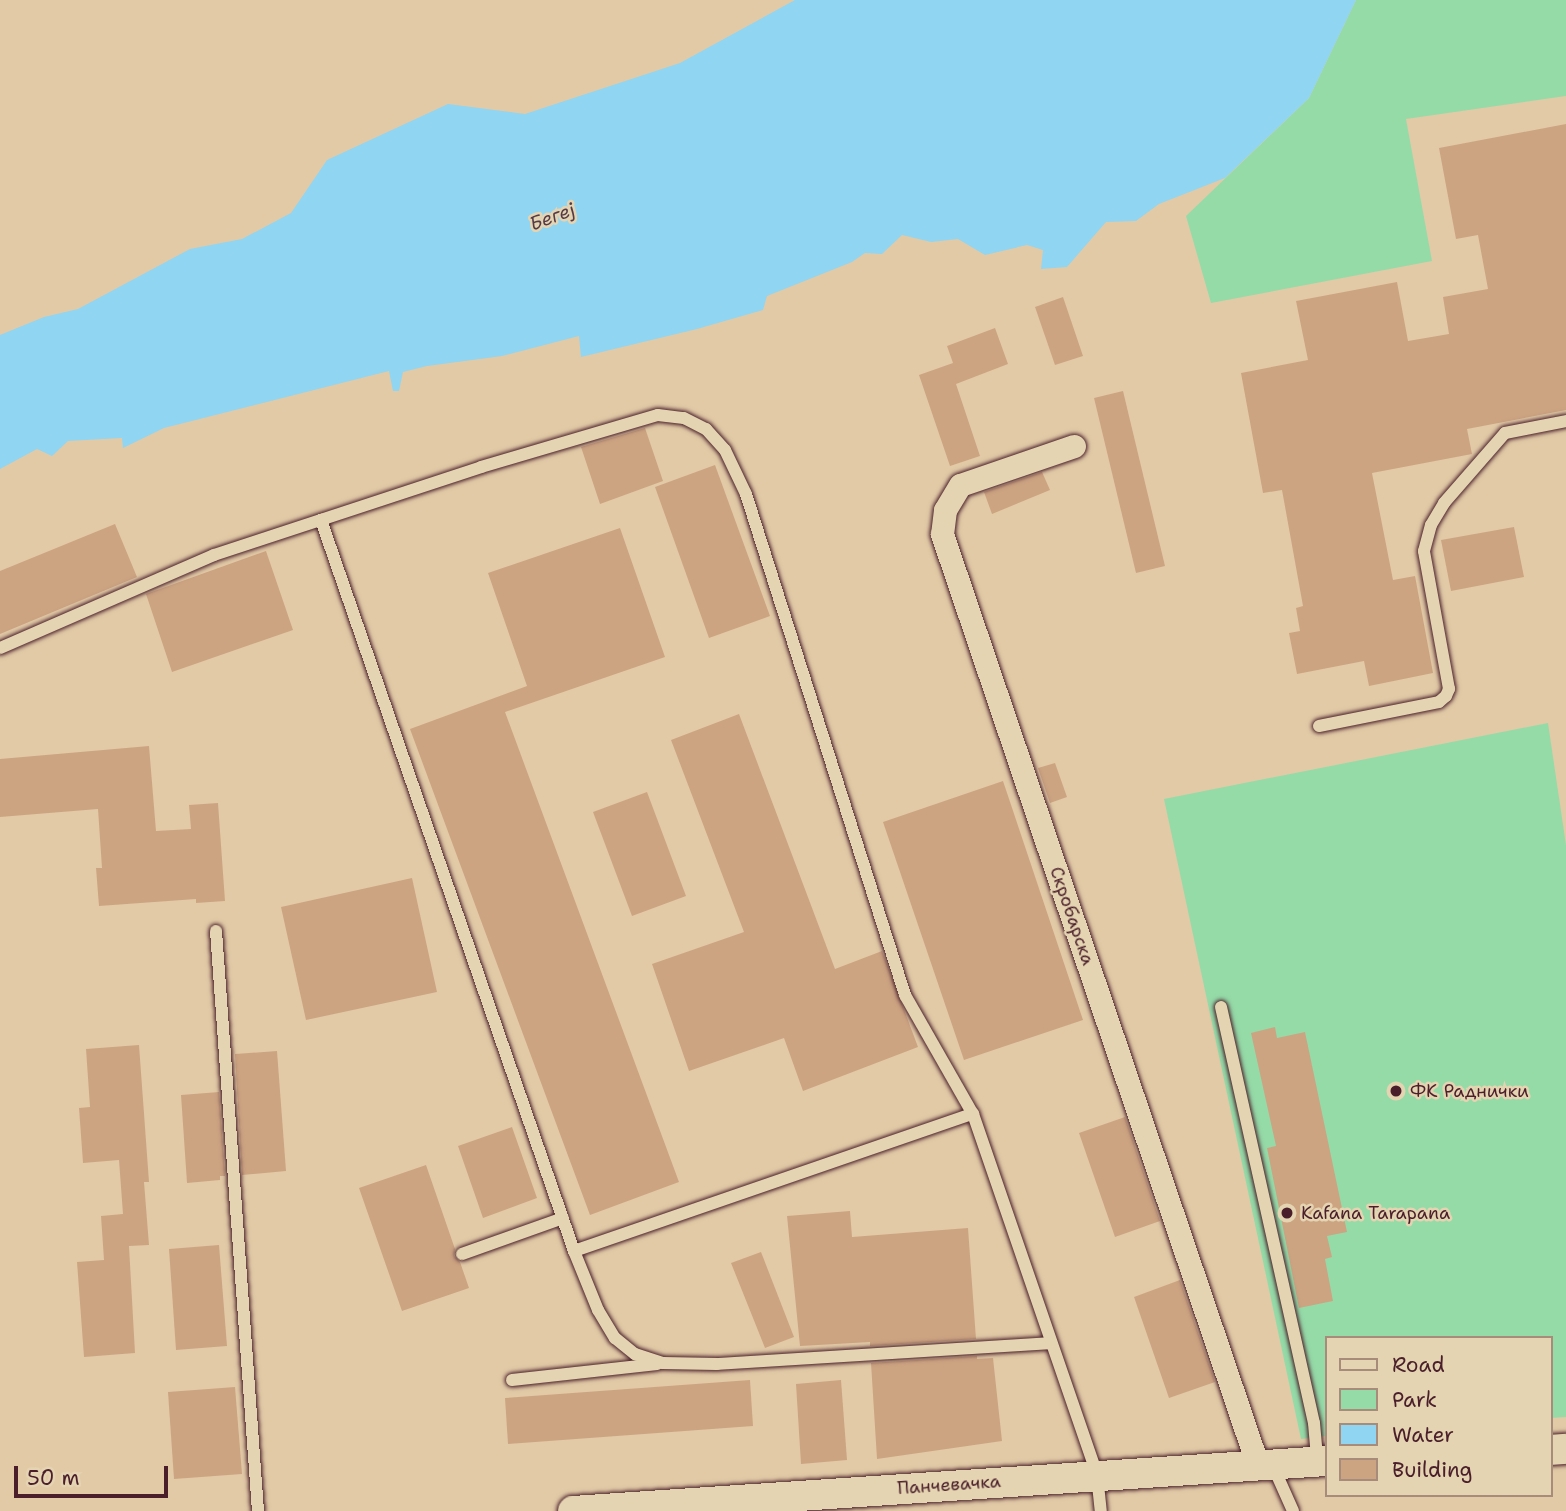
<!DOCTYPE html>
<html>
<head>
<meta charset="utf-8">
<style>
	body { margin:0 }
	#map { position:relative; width:1566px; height:1511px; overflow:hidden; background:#e2caa6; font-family:"Shantell Sans",sans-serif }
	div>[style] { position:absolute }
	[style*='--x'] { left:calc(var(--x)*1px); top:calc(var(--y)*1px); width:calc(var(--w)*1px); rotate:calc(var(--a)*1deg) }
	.green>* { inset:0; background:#95dba8 }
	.water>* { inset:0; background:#90d5f2 }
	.building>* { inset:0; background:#cda482 }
	.roads { filter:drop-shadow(0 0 2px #4a1f2b) drop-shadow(0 0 2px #4a1f2b) }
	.service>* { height:12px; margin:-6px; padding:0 6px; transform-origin:6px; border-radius:6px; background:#e5d4b1 }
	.minor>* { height:23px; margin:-11.5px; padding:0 11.5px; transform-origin:11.5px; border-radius:11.5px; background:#e5d4b1 }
	.tertiary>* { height:30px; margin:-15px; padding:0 15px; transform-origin:15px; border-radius:15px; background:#e5d4b1 }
	.dots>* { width:19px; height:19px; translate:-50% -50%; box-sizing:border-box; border:4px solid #e5d4b1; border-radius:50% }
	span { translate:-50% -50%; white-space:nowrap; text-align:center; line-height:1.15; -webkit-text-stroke:5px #e5d4b1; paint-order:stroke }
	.street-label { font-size:18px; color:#4a1f2b }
	.poi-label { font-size:18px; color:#4a1f2b }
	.left { translate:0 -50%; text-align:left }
	.water-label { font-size:19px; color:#543a49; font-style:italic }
	.legend { position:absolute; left:1325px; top:1336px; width:228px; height:161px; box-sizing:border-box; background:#e5d4b1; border:2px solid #a78c7b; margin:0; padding:9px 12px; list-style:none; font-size:21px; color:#4a1f2b }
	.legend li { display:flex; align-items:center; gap:14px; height:35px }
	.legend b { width:35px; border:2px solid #a78c7b }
	.scale { position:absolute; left:14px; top:1466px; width:154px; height:32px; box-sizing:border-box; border:4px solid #4a1f2b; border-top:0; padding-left:9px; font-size:21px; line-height:24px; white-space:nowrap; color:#4a1f2b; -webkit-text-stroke:5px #e5d4b1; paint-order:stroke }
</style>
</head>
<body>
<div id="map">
	<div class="green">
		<div style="clip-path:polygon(1356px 0,1566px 0,1566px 96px,1406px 119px,1432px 261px,1211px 303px,1186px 216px,1309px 98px)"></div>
		<div style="clip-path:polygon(1548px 723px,1566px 845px,1566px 1417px,1550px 1418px,1550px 1338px,1326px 1338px,1326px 1436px,1301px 1439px,1164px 799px)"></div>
	</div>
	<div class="water">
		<div style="clip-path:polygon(795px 0,1356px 0,1309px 98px,1225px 178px,1159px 204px,1136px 221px,1106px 222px,1067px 267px,1041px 269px,1043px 250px,1027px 245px,985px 255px,958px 239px,931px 242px,902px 235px,882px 254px,865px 253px,852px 262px,767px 296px,763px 310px,697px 329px,581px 357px,579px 336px,502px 356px,427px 366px,403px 372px,399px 391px,393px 391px,389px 371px,164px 428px,123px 448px,122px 438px,68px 441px,52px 456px,37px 449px,0 469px,0 335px,44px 317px,78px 309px,190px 249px,242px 239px,291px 213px,327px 160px,448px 104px,525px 114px,680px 63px)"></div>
	</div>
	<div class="building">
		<div style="clip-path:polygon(1566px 124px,1566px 410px,1467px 429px,1472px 454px,1372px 473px,1393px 580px,1415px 576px,1433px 673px,1369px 686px,1364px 661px,1297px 674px,1289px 633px,1300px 631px,1296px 608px,1303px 606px,1282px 490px,1263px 493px,1241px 373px,1308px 360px,1296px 301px,1397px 282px,1408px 341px,1449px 334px,1443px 297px,1488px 289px,1478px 235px,1456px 239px,1439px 148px)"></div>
		<div style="clip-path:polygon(1063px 297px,1083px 356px,1055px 365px,1035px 307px)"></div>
		<div style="clip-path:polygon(995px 328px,1008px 364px,956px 384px,980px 456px,950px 466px,919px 375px,953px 363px,947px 346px)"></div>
		<div style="clip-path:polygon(1123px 391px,1165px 566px,1136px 573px,1094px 398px)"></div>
		<div style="clip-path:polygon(645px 428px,663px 481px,600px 504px,581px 447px)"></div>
		<div style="clip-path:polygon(715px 465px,770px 616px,709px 638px,655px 487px)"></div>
		<div style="clip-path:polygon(1042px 472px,1050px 490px,992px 514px,984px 492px)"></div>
		<div style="clip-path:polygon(115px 524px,137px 577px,0 634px,0 571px)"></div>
		<div style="clip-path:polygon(1514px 527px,1524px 577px,1451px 591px,1441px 540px)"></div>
		<div style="clip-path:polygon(620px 528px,665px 657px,505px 712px,679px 1182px,590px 1215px,410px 729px,527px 686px,488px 573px)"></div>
		<div style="clip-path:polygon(266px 551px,293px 630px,172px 672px,146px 594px)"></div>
		<div style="clip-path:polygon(739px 714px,835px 969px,882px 951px,918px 1047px,803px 1091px,784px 1038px,689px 1071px,652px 964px,744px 932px,671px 740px)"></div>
		<div style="clip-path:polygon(149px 746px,156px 831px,191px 829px,189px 805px,218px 803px,225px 901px,196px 903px,196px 899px,99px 906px,96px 868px,102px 868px,98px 809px,0 817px,0 759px)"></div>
		<div style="clip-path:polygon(1055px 763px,1067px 797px,1050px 803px,1038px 768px)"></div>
		<div style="clip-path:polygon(1003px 781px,1083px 1020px,964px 1060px,883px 822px)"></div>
		<div style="clip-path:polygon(647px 792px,686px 896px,632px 916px,593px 812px)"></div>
		<div style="clip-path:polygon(412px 878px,437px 992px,306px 1020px,281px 907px)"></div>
		<div style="clip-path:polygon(1275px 1027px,1277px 1038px,1305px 1032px,1347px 1232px,1327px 1236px,1332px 1257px,1325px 1259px,1333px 1301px,1299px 1308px,1267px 1148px,1276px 1146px,1251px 1033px)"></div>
		<div style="clip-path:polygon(139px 1045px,149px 1182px,144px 1182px,149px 1245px,129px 1246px,135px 1353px,84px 1357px,77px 1262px,104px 1260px,101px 1216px,123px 1214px,119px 1160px,83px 1163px,79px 1108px,90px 1107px,86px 1049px)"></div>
		<div style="clip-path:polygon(277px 1051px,286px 1171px,242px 1175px,235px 1054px)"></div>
		<div style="clip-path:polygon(219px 1092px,225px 1176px,220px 1176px,220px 1180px,187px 1183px,181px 1095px)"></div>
		<div style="clip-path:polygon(1125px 1117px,1160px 1221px,1115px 1237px,1079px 1133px)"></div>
		<div style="clip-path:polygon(512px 1127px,537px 1198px,483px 1218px,458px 1146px)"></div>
		<div style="clip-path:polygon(426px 1165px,455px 1249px,454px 1256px,460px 1262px,469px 1288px,402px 1311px,359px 1188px)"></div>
		<div style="clip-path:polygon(850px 1211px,852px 1237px,968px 1228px,976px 1339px,870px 1346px,870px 1342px,800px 1346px,787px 1216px)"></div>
		<div style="clip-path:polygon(219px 1245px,227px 1346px,176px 1350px,169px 1249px)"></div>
		<div style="clip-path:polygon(761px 1252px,794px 1337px,765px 1348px,731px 1263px)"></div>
		<div style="clip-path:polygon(1180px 1280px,1215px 1382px,1169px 1398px,1134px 1297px)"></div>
		<div style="clip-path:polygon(977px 1356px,977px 1359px,993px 1358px,1002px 1441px,877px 1459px,871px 1363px)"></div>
		<div style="clip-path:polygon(750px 1380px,753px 1426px,508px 1444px,505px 1398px)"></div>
		<div style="clip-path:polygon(841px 1380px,847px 1460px,801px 1464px,796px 1384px)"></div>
		<div style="clip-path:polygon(235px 1387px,242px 1474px,174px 1479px,168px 1392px)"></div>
	</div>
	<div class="roads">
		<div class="service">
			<div style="--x:321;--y:520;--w:774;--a:70.91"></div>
			<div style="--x:574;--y:1251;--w:64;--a:67.9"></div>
			<div style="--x:598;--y:1310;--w:33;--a:59"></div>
			<div style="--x:615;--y:1338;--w:26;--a:39"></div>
			<div style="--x:635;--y:1354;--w:29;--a:18"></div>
			<div style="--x:663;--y:1363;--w:54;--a:1.1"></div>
			<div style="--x:717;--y:1364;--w:334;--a:-3.6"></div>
			<div style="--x:0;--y:648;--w:233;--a:-23.5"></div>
			<div style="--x:214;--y:555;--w:281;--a:-18.2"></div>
			<div style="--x:481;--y:467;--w:184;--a:-16.4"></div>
			<div style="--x:658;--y:415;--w:26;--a:7"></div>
			<div style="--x:684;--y:418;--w:25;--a:27"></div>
			<div style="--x:706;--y:429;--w:28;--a:48"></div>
			<div style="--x:725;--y:450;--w:49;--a:64.5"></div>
			<div style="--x:746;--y:494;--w:526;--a:72.39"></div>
			<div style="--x:905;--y:995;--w:137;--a:60.3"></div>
			<div style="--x:973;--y:1114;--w:382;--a:71"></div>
			<div style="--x:1097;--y:1475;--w:36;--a:84"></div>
			<div style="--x:1319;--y:726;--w:122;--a:-11.3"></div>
			<div style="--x:1439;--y:702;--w:9;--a:-41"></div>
			<div style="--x:1446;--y:696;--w:8;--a:-67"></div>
			<div style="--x:1449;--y:689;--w:140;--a:-100.3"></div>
			<div style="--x:1424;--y:551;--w:27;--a:-75"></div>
			<div style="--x:1431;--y:525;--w:26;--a:-59"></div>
			<div style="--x:1444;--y:503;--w:93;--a:-48.9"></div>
			<div style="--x:1505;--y:433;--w:62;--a:-11.1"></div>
			<div style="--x:216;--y:931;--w:582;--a:85.86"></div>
			<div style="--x:1221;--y:1007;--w:426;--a:77.4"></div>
			<div style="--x:1314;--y:1423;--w:37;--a:85"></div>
			<div style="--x:574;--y:1251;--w:422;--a:-19"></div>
			<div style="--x:462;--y:1254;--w:107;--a:-19.6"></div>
			<div style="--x:512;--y:1380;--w:146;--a:-6.3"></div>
			<div style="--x:1273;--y:1466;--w:49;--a:66"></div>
		</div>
		<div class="minor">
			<div style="--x:1074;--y:446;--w:120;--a:161.1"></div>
			<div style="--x:960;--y:485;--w:29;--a:121"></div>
			<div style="--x:945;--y:510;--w:24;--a:97"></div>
			<div style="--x:942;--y:534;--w:981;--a:71.27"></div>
		</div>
		<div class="tertiary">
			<div style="--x:1550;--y:1450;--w:16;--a:-4"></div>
			<div style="--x:573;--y:1511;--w:755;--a:-3.8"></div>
		</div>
	</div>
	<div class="dots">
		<div style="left:1396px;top:1091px;background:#4a1f2b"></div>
		<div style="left:1287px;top:1213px;background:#4a1f2b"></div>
	</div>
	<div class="street-label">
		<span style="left:1072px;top:916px;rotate:71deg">Скробарска</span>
		<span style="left:949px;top:1485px;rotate:-4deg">Панчевачка</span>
	</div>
	<div class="poi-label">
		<span class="left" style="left:1410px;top:1091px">ФК Раднички</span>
		<span class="left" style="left:1301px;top:1213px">Kafana Tarapana</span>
	</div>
	<div class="water-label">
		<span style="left:552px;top:217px;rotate:-20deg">Бегеј</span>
	</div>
	<ul class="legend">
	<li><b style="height:9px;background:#e5d4b1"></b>Road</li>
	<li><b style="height:19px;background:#95dba8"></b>Park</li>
	<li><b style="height:19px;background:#90d5f2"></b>Water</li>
	<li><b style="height:19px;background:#cda482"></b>Building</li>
	</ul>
	<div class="scale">50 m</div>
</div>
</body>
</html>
